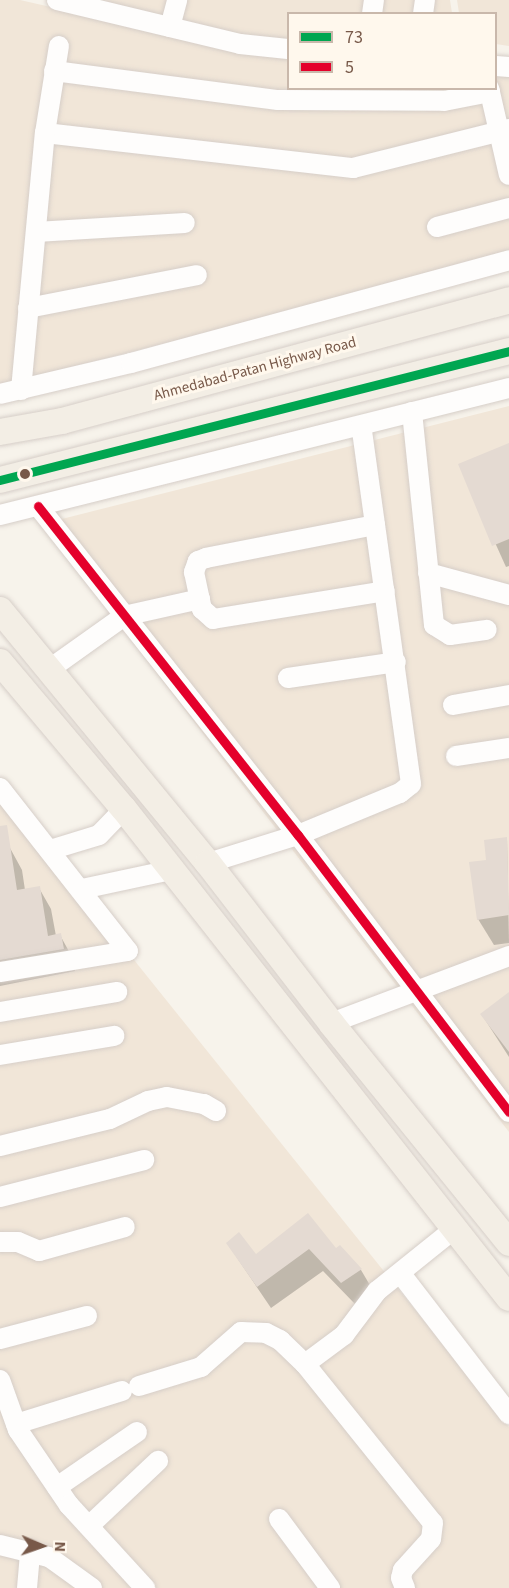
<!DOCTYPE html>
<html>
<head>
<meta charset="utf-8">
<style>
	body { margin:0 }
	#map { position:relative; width:509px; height:1588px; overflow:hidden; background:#f7f3eb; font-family:"Source Sans 3",sans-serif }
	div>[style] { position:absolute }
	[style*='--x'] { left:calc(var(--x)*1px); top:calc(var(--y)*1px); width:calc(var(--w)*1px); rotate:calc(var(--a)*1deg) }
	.residential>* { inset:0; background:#f1e6d8 }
	.shadow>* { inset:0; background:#0003 }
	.building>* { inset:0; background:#e4dad2 }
	.roads { filter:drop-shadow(0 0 2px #d6cec8) drop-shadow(0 0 2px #d6cec8) }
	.minor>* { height:20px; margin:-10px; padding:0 10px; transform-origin:10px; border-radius:10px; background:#fefdfc }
	.major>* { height:26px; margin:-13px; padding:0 13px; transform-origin:13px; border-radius:13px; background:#f3eee5 }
	.bus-1>* { height:9px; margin:-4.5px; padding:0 4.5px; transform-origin:4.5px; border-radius:4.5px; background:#00a651 }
	.bus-2>* { height:9px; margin:-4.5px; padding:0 4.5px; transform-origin:4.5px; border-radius:4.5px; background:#e4002b }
	.dots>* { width:16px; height:16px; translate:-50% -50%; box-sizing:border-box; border:3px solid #fff8ed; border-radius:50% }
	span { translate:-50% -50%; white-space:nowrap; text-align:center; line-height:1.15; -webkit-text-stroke:6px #fff8ed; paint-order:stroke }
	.street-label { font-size:15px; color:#785949 }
	.legend { position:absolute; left:287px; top:12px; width:210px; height:78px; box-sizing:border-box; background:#fff8ed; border:2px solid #c9b8ab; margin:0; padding:8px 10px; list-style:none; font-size:18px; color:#785949 }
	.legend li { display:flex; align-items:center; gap:12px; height:30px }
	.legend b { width:30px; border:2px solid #c9b8ab }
	.north { position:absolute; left:12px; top:1516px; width:60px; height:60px; -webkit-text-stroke:4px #fff8ed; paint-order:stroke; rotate:92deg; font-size:16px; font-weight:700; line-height:24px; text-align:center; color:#785949 }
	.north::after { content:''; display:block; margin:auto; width:21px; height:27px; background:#785949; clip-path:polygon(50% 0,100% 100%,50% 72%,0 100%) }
</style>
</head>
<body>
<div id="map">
	<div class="residential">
		<div style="clip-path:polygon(0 0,20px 0,244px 51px,288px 54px,288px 88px,496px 88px,496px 71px,509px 73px,509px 256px,0 385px)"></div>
		<div style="clip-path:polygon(56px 0,450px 0,452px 13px,288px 14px,288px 42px,241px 37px)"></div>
		<div style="clip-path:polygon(457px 0,509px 0,509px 46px,496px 44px,496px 14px,459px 13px)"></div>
		<div style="clip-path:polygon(509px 406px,509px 1132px,42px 524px)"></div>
		<div style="clip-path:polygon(0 793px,509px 1427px,509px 1588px,153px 1588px,70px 1505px,0 1377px)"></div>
		<div style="clip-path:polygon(0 1401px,143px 1588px,100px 1588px,0 1543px)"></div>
		<div style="clip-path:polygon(0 1550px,33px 1555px,86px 1588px,0 1588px)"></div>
	</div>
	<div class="shadow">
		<div style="clip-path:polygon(509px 445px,509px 566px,506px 567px,460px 465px)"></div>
		<div style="clip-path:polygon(507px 839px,509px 943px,494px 945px,478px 919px,488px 861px)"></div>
		<div style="clip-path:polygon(10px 848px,22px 870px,25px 890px,39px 888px,51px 909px,56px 936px,60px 935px,72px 957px,75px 971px,0 986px,0 850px)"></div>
		<div style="clip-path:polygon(509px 996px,509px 1057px,482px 1015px)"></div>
		<div style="clip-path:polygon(308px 1215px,336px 1250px,340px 1247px,361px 1270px,374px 1292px,355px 1304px,323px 1271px,271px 1308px,227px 1243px,255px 1256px)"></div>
	</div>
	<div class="building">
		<div style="clip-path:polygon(509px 443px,509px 539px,492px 546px,458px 464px)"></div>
		<div style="clip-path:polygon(7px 825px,17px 890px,40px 886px,48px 936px,61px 933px,64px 949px,0 960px,0 826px)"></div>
		<div style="clip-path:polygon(507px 837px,509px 915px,477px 920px,469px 862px,486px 860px,484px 840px)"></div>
		<div style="clip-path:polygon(509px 992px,509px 1052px,480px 1014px)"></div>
		<div style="clip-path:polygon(308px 1213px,336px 1248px,340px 1245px,362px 1269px,341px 1283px,309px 1249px,257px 1287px,226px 1243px,239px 1232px,256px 1254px)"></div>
	</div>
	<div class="roads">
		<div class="minor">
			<div style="--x:57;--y:0;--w:188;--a:13.5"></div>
			<div style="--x:240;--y:44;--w:48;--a:5.9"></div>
			<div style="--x:372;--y:14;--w:14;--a:-82"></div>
			<div style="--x:423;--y:14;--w:14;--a:-82"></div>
			<div style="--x:170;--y:27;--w:28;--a:-75"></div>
			<div style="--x:496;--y:66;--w:13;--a:4"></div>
			<div style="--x:54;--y:71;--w:226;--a:7.4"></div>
			<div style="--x:278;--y:100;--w:166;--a:0.3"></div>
			<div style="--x:444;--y:101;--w:47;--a:-11.1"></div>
			<div style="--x:489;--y:88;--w:89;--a:77.1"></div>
			<div style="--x:45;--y:133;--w:310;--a:6.5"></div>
			<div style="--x:353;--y:168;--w:161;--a:-14"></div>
			<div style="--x:437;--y:227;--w:74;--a:-14.8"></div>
			<div style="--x:36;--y:232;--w:149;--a:-3.5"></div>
			<div style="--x:28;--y:308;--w:172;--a:-11"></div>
			<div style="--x:21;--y:390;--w:258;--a:-84.7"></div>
			<div style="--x:45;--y:133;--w:88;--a:-80.9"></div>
			<div style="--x:0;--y:394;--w:135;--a:-13.3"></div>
			<div style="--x:131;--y:363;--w:392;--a:-15.2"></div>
			<div style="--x:412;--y:412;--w:214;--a:84.1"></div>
			<div style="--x:434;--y:625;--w:19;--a:32"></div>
			<div style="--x:450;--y:635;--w:37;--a:-8"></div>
			<div style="--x:38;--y:506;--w:419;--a:51.7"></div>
			<div style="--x:298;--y:835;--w:348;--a:52.7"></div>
			<div style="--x:0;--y:515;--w:525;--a:-14.01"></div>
			<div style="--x:375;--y:525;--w:172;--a:169"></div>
			<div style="--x:206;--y:558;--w:9;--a:159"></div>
			<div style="--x:198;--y:561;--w:12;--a:110"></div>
			<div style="--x:194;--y:572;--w:38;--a:78"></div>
			<div style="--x:202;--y:609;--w:15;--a:42"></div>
			<div style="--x:213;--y:619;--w:174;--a:-9.2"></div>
			<div style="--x:428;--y:573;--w:84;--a:15.2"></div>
			<div style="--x:47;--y:671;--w:95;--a:-35.5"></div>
			<div style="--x:124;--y:616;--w:78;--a:-12.6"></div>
			<div style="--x:288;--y:678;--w:109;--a:-8.4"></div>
			<div style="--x:453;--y:705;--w:57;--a:-10.1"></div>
			<div style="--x:456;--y:756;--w:54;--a:-8.6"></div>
			<div style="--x:0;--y:788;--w:207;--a:51.9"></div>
			<div style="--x:128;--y:951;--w:130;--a:170.7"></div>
			<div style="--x:50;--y:850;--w:51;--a:-17"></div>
			<div style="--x:99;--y:835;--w:36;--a:-46"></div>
			<div style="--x:208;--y:863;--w:94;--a:-17.3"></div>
			<div style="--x:298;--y:835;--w:110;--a:-22.4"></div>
			<div style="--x:400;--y:793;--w:14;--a:-39"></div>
			<div style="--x:411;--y:784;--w:362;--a:-97.9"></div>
			<div style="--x:82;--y:889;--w:91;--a:-12.1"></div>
			<div style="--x:0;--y:1012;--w:119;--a:-9.7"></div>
			<div style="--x:331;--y:1023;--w:190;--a:-20.6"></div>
			<div style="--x:0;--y:1055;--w:116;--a:-9.5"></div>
			<div style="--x:0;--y:1146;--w:113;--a:-13.8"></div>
			<div style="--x:110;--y:1119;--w:42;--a:-25.3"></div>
			<div style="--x:148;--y:1101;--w:19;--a:-12"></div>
			<div style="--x:167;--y:1097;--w:38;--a:11"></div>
			<div style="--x:204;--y:1104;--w:14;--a:30"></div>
			<div style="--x:0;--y:1197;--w:149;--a:-14.4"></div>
			<div style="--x:0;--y:1242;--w:18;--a:0"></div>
			<div style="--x:18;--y:1242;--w:23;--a:23"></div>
			<div style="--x:39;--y:1251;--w:89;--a:-15.6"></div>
			<div style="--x:401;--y:1274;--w:177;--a:52.4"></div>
			<div style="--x:0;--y:1339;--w:90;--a:-14.8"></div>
			<div style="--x:305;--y:1364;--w:49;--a:-36.6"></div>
			<div style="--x:344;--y:1335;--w:55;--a:-53.1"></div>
			<div style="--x:377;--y:1291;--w:97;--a:-38.8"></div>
			<div style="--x:0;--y:1380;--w:53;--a:70.2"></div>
			<div style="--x:18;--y:1430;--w:91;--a:55.8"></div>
			<div style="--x:69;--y:1505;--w:113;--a:47.5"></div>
			<div style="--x:139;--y:1386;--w:65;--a:-17"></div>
			<div style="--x:201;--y:1367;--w:53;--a:-41.2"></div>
			<div style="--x:241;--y:1332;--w:25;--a:2"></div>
			<div style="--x:266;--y:1333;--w:16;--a:27"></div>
			<div style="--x:280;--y:1340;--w:35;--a:44"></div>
			<div style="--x:305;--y:1364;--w:204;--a:51.2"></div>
			<div style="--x:433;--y:1523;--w:16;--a:97"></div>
			<div style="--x:431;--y:1539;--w:42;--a:132.1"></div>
			<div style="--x:403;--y:1570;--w:8;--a:104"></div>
			<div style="--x:401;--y:1578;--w:11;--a:68"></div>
			<div style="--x:16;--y:1424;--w:111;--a:-17.3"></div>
			<div style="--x:57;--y:1487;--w:97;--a:-34.5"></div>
			<div style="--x:279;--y:1519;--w:86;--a:53.5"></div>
			<div style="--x:89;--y:1526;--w:95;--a:-43.3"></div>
			<div style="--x:0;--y:1545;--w:50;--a:13.8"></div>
			<div style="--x:49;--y:1557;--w:53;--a:35.8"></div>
			<div style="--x:27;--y:1588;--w:38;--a:-85"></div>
		</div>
		<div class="major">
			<div style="--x:0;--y:432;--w:63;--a:-10.1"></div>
			<div style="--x:62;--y:421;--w:463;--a:-15.1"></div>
			<div style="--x:0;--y:480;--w:525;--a:-14.22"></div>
			<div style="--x:0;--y:610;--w:328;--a:50.6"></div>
			<div style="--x:208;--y:863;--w:202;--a:52.4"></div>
			<div style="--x:331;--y:1023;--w:283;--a:51"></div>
			<div style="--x:0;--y:662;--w:192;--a:49.9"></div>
			<div style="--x:124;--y:809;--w:622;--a:51.79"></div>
		</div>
	</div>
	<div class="bus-1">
		<div style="--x:0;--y:480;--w:525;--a:-14.22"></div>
	</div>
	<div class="bus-2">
		<div style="--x:38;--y:506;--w:419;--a:51.7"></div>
		<div style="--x:298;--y:835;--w:348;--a:52.7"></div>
	</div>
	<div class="dots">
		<div style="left:25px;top:474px;background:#785949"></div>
	</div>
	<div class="street-label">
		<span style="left:255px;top:369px;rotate:-15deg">Ahmedabad-Patan Highway Road</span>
	</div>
	<ul class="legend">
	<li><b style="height:8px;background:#00a651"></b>73</li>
	<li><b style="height:8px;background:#e4002b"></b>5</li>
	</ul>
	<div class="north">N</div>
</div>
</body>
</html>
